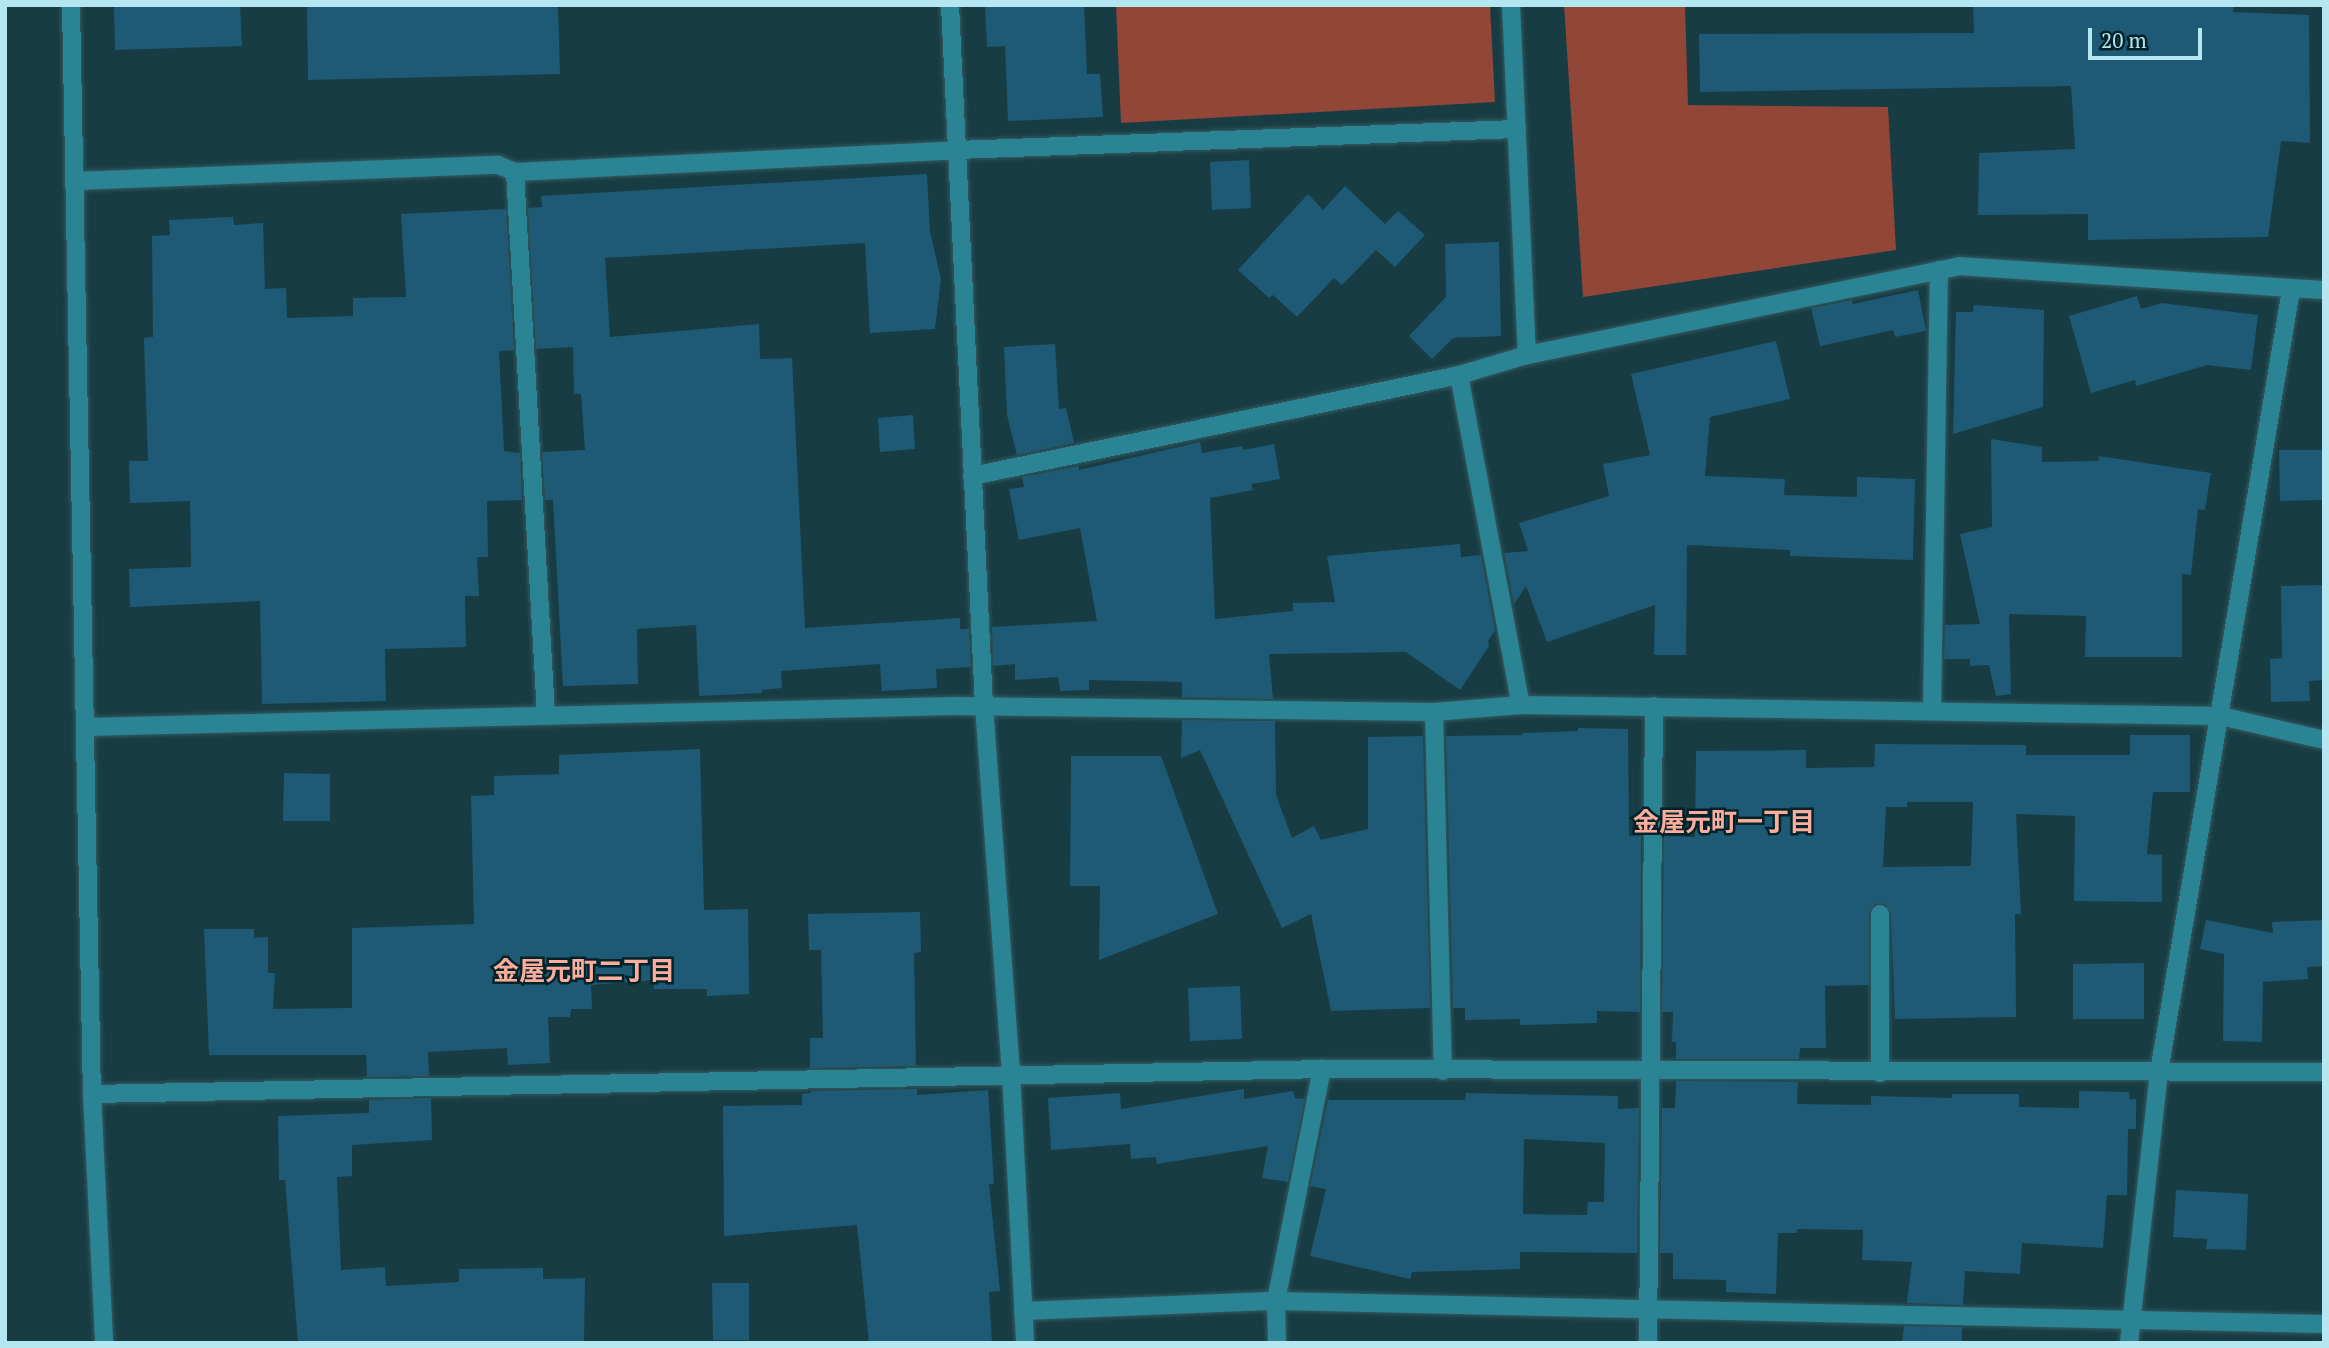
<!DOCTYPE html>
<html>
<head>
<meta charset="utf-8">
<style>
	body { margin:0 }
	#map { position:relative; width:2329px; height:1348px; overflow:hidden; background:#183c43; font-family:"PT Serif","Noto Sans JP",serif }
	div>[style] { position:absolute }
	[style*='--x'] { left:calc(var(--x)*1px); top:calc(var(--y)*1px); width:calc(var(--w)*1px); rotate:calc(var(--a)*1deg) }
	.green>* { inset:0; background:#914637 }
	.building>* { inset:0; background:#1e5a76 }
	.roads { filter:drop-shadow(0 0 2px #335961) drop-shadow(0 0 2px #335961) }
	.minor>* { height:18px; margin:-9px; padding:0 9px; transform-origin:9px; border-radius:9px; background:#2b8494 }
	span { translate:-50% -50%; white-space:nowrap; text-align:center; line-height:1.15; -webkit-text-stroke:5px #002229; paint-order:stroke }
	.neighbourhood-label { font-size:26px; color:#feac9b; font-weight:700 }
	.frame { position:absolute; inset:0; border:7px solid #b5e7f2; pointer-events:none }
	.scale { position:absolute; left:2088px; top:28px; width:114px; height:32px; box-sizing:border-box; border:4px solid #b5e7f2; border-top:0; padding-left:9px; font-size:21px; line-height:24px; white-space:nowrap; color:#b5e7f2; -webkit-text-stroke:5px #002229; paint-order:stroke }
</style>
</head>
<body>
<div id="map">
	<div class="green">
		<div style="clip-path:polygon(1116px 5px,1490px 5px,1495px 102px,1121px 123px)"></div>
		<div style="clip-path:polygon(1564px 5px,1685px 5px,1688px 105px,1888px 107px,1896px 250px,1583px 297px)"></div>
	</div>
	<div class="building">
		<div style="clip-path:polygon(114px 5px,240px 5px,242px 46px,115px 50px)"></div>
		<div style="clip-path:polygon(307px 5px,558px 5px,560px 74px,308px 80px)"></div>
		<div style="clip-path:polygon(985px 5px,1084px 5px,1087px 74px,1100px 74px,1103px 117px,1008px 121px,1005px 46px,987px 47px)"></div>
		<div style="clip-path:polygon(1973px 5px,2234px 5px,2233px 12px,2309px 15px,2310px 143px,2281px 141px,2268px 237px,2088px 240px,2088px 214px,1978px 215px,1979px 153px,2075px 149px,2071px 86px,1700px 92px,1699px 34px,1974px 33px)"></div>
		<div style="clip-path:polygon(1249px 160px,1251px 208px,1212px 210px,1210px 162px)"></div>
		<div style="clip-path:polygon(927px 174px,930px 232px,941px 279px,935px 329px,870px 333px,865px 243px,605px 258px,610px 337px,759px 324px,760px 359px,792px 358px,805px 628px,960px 618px,960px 629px,969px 629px,971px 667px,936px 669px,937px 688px,882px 691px,880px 664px,781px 671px,782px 688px,762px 690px,762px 693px,699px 696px,696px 625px,637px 629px,638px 684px,563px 686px,553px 500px,545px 500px,542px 452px,585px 450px,581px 394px,574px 394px,573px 347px,536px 349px,528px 208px,542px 207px,541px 196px)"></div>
		<div style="clip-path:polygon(1345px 186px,1385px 224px,1398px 211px,1425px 235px,1395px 267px,1376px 250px,1342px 285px,1334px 278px,1297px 317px,1273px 295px,1269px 298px,1238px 270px,1308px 194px,1323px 210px)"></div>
		<div style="clip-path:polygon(506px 209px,514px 350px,499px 351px,504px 451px,520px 453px,522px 500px,487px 501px,488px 557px,477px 557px,479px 596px,465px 596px,466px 647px,385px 649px,386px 701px,262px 704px,260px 601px,130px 607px,129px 569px,191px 567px,190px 501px,130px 503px,129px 461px,148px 461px,144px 338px,153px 337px,152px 236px,170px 235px,169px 220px,233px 217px,234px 225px,263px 223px,265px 289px,286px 288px,287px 318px,353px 316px,353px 298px,406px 297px,401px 214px)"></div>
		<div style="clip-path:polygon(1499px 242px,1501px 336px,1453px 338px,1432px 359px,1409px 336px,1446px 297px,1445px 244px)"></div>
		<div style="clip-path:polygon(1918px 290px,1926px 331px,1895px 337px,1893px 330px,1820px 346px,1811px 308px,1852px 300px,1853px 304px)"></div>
		<div style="clip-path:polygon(2137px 296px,2141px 309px,2162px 303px,2258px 315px,2251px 370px,2207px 365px,2136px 386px,2135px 380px,2091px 393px,2069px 316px)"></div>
		<div style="clip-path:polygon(1974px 305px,2044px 310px,2043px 407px,1953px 434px,1956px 312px,1973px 312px)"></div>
		<div style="clip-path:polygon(1776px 341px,1790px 399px,1710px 417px,1705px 476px,1785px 479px,1784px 495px,1857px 497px,1857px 477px,1915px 479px,1913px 560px,1790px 556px,1790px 550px,1687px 545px,1686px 655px,1654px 655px,1655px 605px,1547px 642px,1526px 586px,1514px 604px,1504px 553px,1528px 551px,1519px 523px,1609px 496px,1603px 464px,1650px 455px,1631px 374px)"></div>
		<div style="clip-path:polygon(1055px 344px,1059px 409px,1066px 408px,1074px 443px,1017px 455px,1007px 415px,1004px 347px)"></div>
		<div style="clip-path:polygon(913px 415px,915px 449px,880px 452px,878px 418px)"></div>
		<div style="clip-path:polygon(1991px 439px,2042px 447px,2042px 462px,2098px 461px,2099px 456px,2211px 473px,2205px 510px,2198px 509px,2191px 575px,2182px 574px,2182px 657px,2085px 657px,2086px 616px,2009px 614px,2011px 694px,1996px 696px,1989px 665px,1970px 666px,1970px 659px,1944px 659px,1945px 625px,1980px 624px,1960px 534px,1992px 527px)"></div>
		<div style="clip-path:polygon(1200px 442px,1202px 453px,1242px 446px,1243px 450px,1274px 444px,1280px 479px,1251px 484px,1253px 490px,1210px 498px,1215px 619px,1293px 611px,1293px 603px,1335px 602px,1327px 556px,1460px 544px,1461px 557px,1481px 555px,1495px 631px,1488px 641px,1489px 646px,1460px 690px,1406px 652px,1269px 654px,1273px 699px,1182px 697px,1182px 682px,1089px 680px,1089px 690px,1060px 691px,1058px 677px,1015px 680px,1015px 664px,993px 666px,992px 627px,1097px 621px,1080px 528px,1019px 540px,1009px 489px,1024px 487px,1022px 477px,1079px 466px,1079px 470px)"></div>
		<div style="clip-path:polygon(2279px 450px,2324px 450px,2324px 500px,2280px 501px)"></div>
		<div style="clip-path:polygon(2324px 585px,2324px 680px,2309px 681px,2310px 701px,2271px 702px,2270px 659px,2282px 658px,2281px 586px)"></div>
		<div style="clip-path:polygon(1182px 720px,1275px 721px,1276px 795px,1292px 838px,1314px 826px,1321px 840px,1368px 829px,1368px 737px,1423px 736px,1430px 1008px,1331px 1011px,1311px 914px,1282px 928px,1200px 750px,1181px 758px)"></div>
		<div style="clip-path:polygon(1578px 728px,1628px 729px,1629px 836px,1641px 836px,1640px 1012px,1597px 1011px,1597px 1023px,1520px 1025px,1520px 1019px,1465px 1020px,1465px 1008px,1453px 1008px,1446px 736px,1524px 735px,1521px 733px,1578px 731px)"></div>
		<div style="clip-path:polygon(evenodd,2130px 735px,2190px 735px,2190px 792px,2153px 792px,2147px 854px,2162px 855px,2162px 902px,2074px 901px,2075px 816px,2016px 814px,2021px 914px,2015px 914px,2016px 1017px,1895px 1019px,1891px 914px,1886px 905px,1879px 903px,1874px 905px,1869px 913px,1869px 985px,1825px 986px,1826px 1048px,1800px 1048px,1799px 1059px,1676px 1059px,1676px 1042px,1672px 1042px,1673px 1012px,1662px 1012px,1664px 836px,1695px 837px,1696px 751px,1806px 750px,1806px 768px,1874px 767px,1875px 744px,2026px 745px,2026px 755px,2130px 755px,2130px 735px,1907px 802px,1973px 802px,1971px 866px,1883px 867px,1886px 807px,1907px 807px,1907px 802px)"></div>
		<div style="clip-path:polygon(700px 749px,704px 910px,748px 909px,749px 994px,707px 996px,707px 989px,654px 989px,654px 980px,591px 985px,592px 1009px,571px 1009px,570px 1017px,548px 1017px,550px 1063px,508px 1065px,507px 1048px,428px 1052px,429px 1076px,367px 1077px,366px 1055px,209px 1055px,204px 929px,254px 929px,254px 938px,268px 937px,268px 973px,275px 973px,273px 1009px,352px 1008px,352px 928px,474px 924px,471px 796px,494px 795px,494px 776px,559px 774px,559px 755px)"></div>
		<div style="clip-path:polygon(1071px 756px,1161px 756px,1218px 914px,1099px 960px,1100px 886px,1070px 886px)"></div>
		<div style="clip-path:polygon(284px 773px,330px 774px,330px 821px,283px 821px)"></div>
		<div style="clip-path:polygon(920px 912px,921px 952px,914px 953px,916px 1066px,810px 1068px,810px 1038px,823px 1038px,821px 950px,809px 950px,808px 914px)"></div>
		<div style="clip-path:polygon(2206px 920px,2273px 933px,2272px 922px,2324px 920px,2324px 966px,2307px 967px,2308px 979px,2263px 982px,2262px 1042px,2223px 1041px,2224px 954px,2200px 949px)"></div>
		<div style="clip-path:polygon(2144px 963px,2144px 1019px,2073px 1019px,2073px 964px)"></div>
		<div style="clip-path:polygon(1240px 986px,1242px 1039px,1190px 1041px,1188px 988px)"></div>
		<div style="clip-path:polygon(1676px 1081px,1798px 1082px,1797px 1104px,1871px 1105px,1871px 1096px,1952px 1098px,1952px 1094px,2019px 1094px,2019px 1107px,2079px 1108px,2079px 1091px,2129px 1092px,2130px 1099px,2136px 1099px,2136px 1129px,2128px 1129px,2127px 1195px,2107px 1195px,2103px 1248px,2022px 1243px,2020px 1274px,1965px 1271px,1963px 1305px,1907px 1303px,1912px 1262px,1862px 1260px,1863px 1230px,1797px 1229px,1797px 1233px,1778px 1233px,1776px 1294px,1726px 1292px,1726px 1280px,1673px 1279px,1673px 1253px,1660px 1253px,1662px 1108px,1675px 1108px)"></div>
		<div style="clip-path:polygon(917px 1089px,917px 1095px,988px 1090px,994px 1184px,989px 1184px,1000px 1291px,989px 1292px,992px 1343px,869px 1343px,857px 1225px,724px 1236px,723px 1106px,802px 1105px,802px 1094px,811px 1093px,811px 1091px)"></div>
		<div style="clip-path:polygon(1244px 1089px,1244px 1099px,1293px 1091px,1295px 1098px,1305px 1099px,1288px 1182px,1262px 1178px,1268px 1146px,1157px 1164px,1156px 1157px,1131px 1159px,1130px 1144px,1051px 1150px,1048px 1098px,1120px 1093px,1121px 1109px)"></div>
		<div style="clip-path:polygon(evenodd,1466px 1093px,1618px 1096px,1618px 1109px,1639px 1108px,1637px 1253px,1520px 1252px,1520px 1269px,1412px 1272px,1410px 1279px,1310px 1256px,1326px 1189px,1310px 1186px,1328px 1100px,1465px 1100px,1466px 1093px,1524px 1139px,1605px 1143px,1604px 1202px,1588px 1202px,1587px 1215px,1523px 1214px,1524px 1139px)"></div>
		<div style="clip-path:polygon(431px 1098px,432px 1140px,352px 1145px,352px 1176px,337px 1177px,341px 1270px,385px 1267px,386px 1286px,459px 1282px,459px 1269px,543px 1268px,543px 1279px,585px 1278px,584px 1343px,298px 1343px,285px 1180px,279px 1180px,278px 1116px,369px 1113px,369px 1100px)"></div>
		<div style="clip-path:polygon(2176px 1190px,2248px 1194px,2246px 1250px,2206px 1249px,2207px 1239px,2173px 1237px)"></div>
		<div style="clip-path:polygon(712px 1283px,749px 1283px,749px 1340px,713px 1340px)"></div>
		<div style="clip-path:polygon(1904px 1326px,1962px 1327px,1962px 1343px,1902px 1343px)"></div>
	</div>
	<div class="roads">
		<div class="minor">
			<div style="--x:71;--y:5;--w:1089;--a:88.9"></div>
			<div style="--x:92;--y:1094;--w:249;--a:87.2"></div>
			<div style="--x:950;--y:5;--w:702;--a:87.22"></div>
			<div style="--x:984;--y:706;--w:368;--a:85.8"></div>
			<div style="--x:1011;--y:1073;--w:270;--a:87"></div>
			<div style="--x:1511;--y:5;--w:350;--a:87.4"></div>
			<div style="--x:515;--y:172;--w:544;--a:86.73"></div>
			<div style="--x:75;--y:181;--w:423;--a:-2.2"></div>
			<div style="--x:498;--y:165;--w:18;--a:22"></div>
			<div style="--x:515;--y:172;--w:443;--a:-2.8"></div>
			<div style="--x:957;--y:150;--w:560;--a:-2.15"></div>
			<div style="--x:1459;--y:375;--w:336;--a:79.4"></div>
			<div style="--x:972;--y:476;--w:497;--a:-11.7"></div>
			<div style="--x:1459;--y:375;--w:71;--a:-16.4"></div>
			<div style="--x:1527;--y:355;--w:441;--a:-11.6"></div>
			<div style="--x:1959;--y:266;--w:366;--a:3.8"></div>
			<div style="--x:1932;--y:710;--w:440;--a:-89.1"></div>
			<div style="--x:1434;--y:712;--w:359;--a:88.6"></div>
			<div style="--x:86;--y:727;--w:867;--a:-1.39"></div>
			<div style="--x:953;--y:706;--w:481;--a:0.7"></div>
			<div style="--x:1434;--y:712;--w:87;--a:-4.6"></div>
			<div style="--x:1521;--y:705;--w:700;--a:0.9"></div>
			<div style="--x:2221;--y:716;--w:106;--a:13.1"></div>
			<div style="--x:1880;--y:1073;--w:159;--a:-90"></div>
			<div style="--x:92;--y:1094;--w:1230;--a:-1.16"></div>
			<div style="--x:1322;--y:1069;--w:1002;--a:0.17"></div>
			<div style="--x:1023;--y:1311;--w:253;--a:-2.3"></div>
			<div style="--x:1276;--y:1301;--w:1048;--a:1.26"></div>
			<div style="--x:1277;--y:1343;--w:42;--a:-91.4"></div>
			<div style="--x:1276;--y:1301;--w:237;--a:-78.8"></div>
			<div style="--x:1648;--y:1343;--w:637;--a:-89.46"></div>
			<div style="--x:2129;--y:1343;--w:273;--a:-83.7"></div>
			<div style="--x:2159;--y:1072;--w:793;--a:-80.42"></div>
		</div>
	</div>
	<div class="neighbourhood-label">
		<span style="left:1724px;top:822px">金屋元町一丁目</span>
		<span style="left:584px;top:971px">金屋元町二丁目</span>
	</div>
	<div class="frame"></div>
	<div class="scale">20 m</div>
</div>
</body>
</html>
